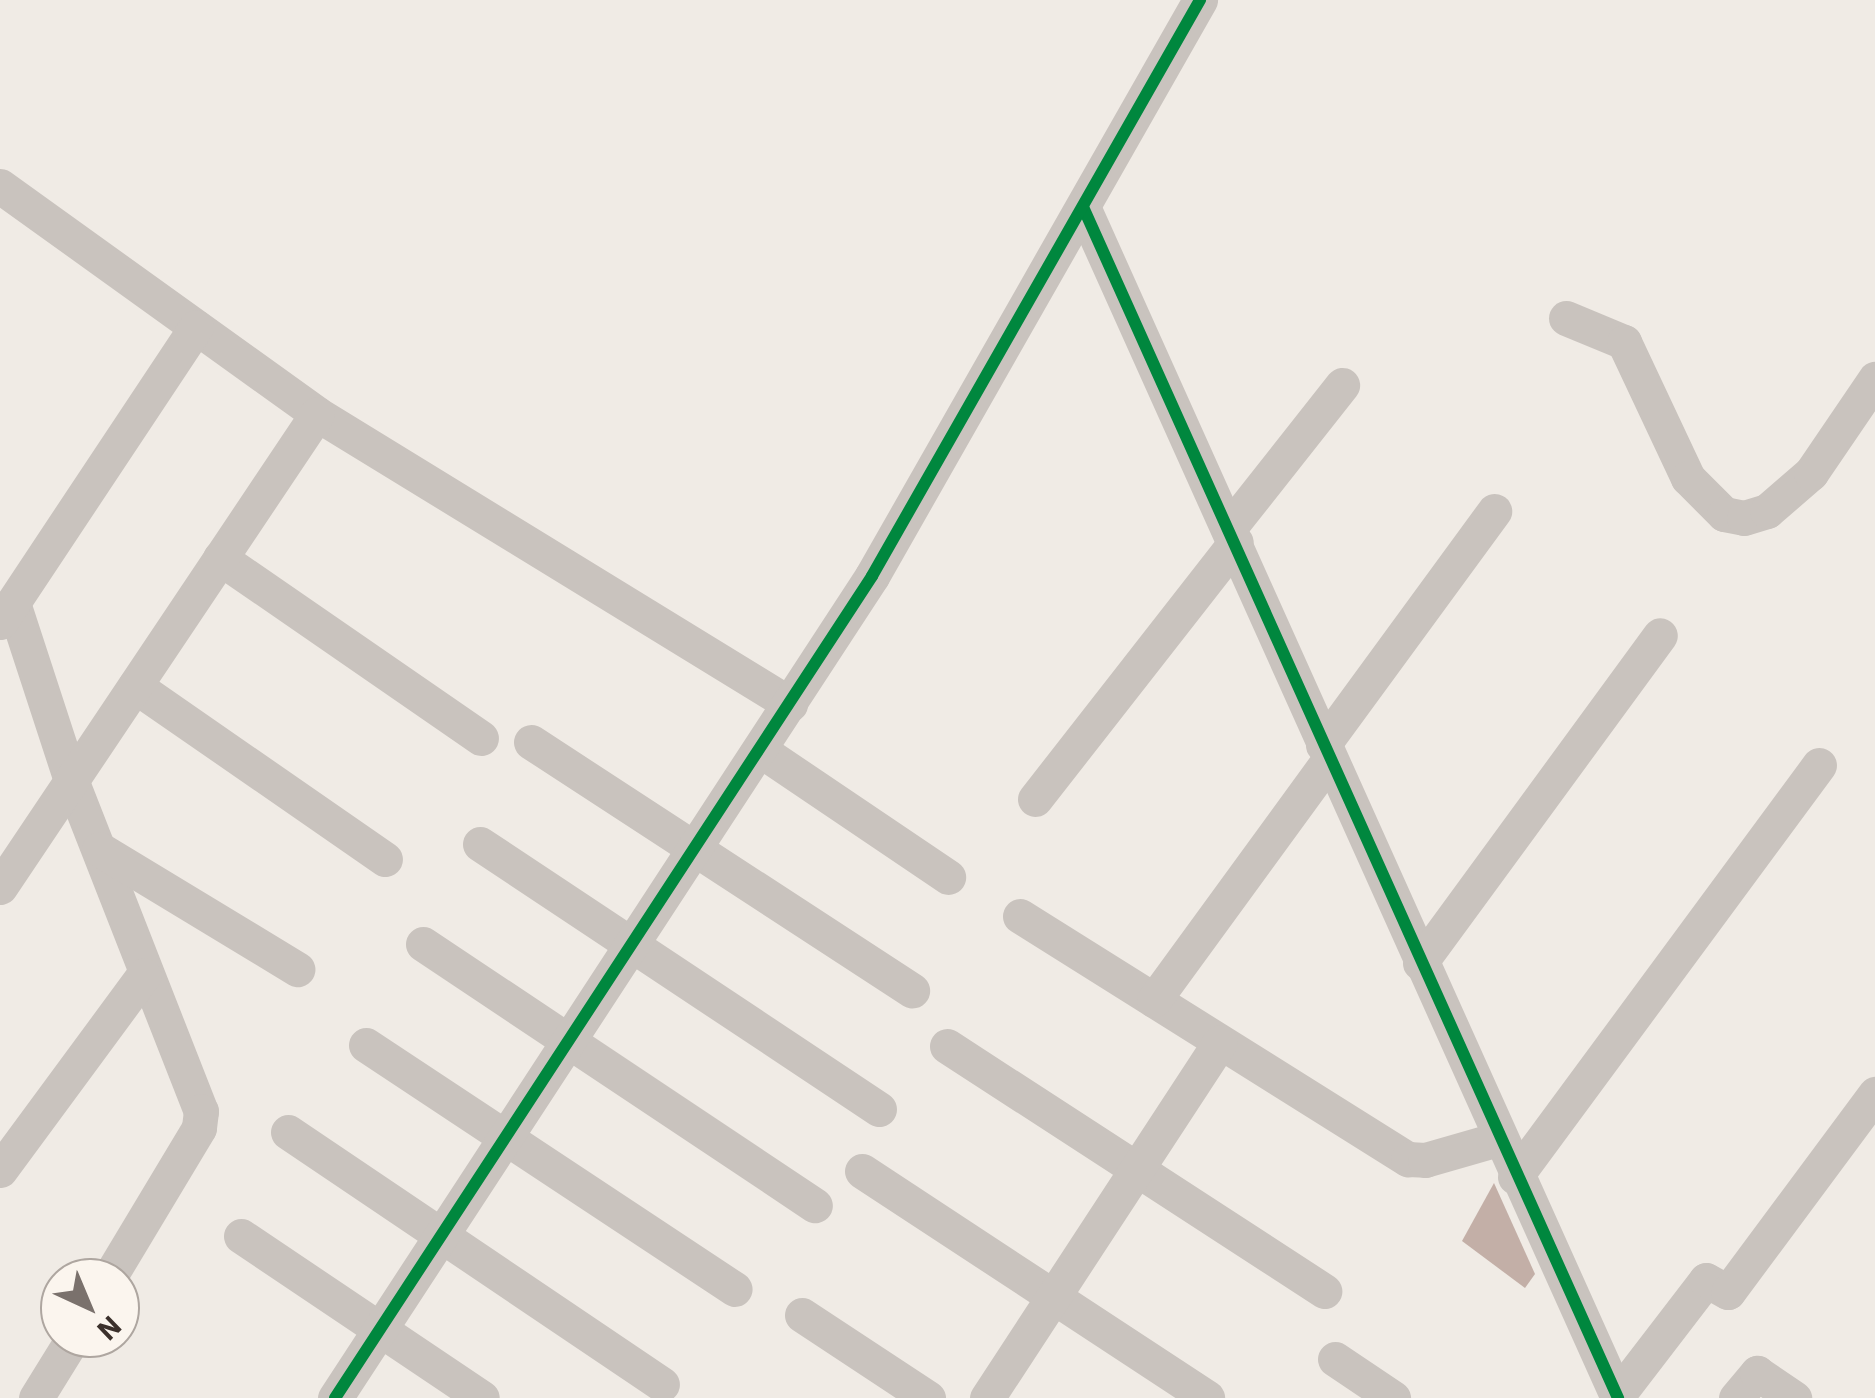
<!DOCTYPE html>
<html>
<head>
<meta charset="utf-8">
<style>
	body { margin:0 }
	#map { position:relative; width:1875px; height:1398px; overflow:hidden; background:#f0ebe5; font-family:"IBM Plex Sans",sans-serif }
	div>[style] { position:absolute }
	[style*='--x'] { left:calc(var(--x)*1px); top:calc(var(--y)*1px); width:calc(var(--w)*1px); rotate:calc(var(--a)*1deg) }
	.building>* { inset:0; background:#c3afa7 }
	.minor>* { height:35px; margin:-17.5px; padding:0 17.5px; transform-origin:17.5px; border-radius:17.5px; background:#c9c3be }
	.cycleway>* { height:12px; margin:-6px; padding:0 6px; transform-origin:6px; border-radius:6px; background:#00873e }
	span { translate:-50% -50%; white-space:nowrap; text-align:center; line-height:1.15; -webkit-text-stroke:8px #fbf5ee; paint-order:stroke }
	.north { position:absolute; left:40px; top:1258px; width:100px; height:100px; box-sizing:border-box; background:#fbf5ee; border:2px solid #aea6a0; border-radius:50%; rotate:136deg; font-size:28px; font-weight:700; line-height:40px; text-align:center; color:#3b302b }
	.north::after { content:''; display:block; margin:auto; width:35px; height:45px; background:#7a716c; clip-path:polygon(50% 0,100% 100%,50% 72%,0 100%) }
</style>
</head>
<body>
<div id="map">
	<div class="building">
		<div style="clip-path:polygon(1494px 1183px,1535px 1274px,1525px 1288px,1462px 1241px)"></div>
	</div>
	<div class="minor">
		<div style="--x:0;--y:186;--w:390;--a:35.7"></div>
		<div style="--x:317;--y:414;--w:555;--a:31.51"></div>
		<div style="--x:1083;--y:207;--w:1306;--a:65.81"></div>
		<div style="--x:1566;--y:318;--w:63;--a:22.5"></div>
		<div style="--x:1624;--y:342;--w:150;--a:64.8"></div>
		<div style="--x:1688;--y:478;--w:51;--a:45"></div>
		<div style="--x:1724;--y:514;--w:20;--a:11"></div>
		<div style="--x:1744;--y:518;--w:24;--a:-17"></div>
		<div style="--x:1767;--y:511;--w:58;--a:-40.8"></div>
		<div style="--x:1811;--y:473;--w:114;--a:-55.8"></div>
		<div style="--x:1230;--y:527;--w:181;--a:-51.7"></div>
		<div style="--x:220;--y:558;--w:317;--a:34.6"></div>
		<div style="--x:13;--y:603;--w:186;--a:71.9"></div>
		<div style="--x:71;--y:780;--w:356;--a:68.6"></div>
		<div style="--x:201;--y:1111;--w:17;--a:97"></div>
		<div style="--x:199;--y:1128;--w:175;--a:121"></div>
		<div style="--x:0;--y:622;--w:354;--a:-56.4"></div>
		<div style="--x:135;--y:686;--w:304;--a:34.7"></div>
		<div style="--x:531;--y:742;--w:455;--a:33.1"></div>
		<div style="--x:1323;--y:745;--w:290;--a:-53.8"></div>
		<div style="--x:760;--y:750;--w:227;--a:34"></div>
		<div style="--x:1035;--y:799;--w:326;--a:-52"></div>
		<div style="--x:480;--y:844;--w:479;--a:33.6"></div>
		<div style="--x:99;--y:849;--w:232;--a:31.2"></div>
		<div style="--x:0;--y:887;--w:569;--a:-56.17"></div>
		<div style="--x:1020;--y:916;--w:458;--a:32.1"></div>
		<div style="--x:1408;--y:1159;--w:17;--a:3"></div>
		<div style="--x:1425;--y:1160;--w:76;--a:-16"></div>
		<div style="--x:423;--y:944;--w:471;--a:33.7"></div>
		<div style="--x:1420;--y:963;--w:406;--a:-53.8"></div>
		<div style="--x:1154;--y:1000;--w:297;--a:-53.9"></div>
		<div style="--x:366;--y:1045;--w:442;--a:33.5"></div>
		<div style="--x:947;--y:1046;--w:450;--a:33"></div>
		<div style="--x:288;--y:1132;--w:451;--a:34"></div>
		<div style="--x:0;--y:1170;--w:242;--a:-53.6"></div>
		<div style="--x:862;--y:1171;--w:413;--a:33.3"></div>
		<div style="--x:1515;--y:1177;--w:512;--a:-53.58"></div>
		<div style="--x:241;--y:1236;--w:290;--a:33.9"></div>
		<div style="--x:802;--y:1315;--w:151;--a:33.4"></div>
		<div style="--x:1335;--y:1359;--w:70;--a:33.9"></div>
		<div style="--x:1617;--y:1396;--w:146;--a:-52.5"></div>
		<div style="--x:1706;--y:1280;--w:25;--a:29"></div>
		<div style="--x:1728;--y:1292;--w:247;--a:-53.4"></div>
		<div style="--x:36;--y:1398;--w:70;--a:-58.3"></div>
		<div style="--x:335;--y:1398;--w:982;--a:-56.84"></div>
		<div style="--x:872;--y:576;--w:663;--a:-60.34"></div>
		<div style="--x:987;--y:1398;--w:425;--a:-56.8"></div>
		<div style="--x:1736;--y:1398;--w:33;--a:-50"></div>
		<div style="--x:1757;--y:1373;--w:45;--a:34"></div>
	</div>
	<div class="cycleway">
		<div style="--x:1083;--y:207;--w:1306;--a:65.81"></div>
		<div style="--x:335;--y:1398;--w:982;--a:-56.84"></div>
		<div style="--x:872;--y:576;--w:663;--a:-60.34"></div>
	</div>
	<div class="north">N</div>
</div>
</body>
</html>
